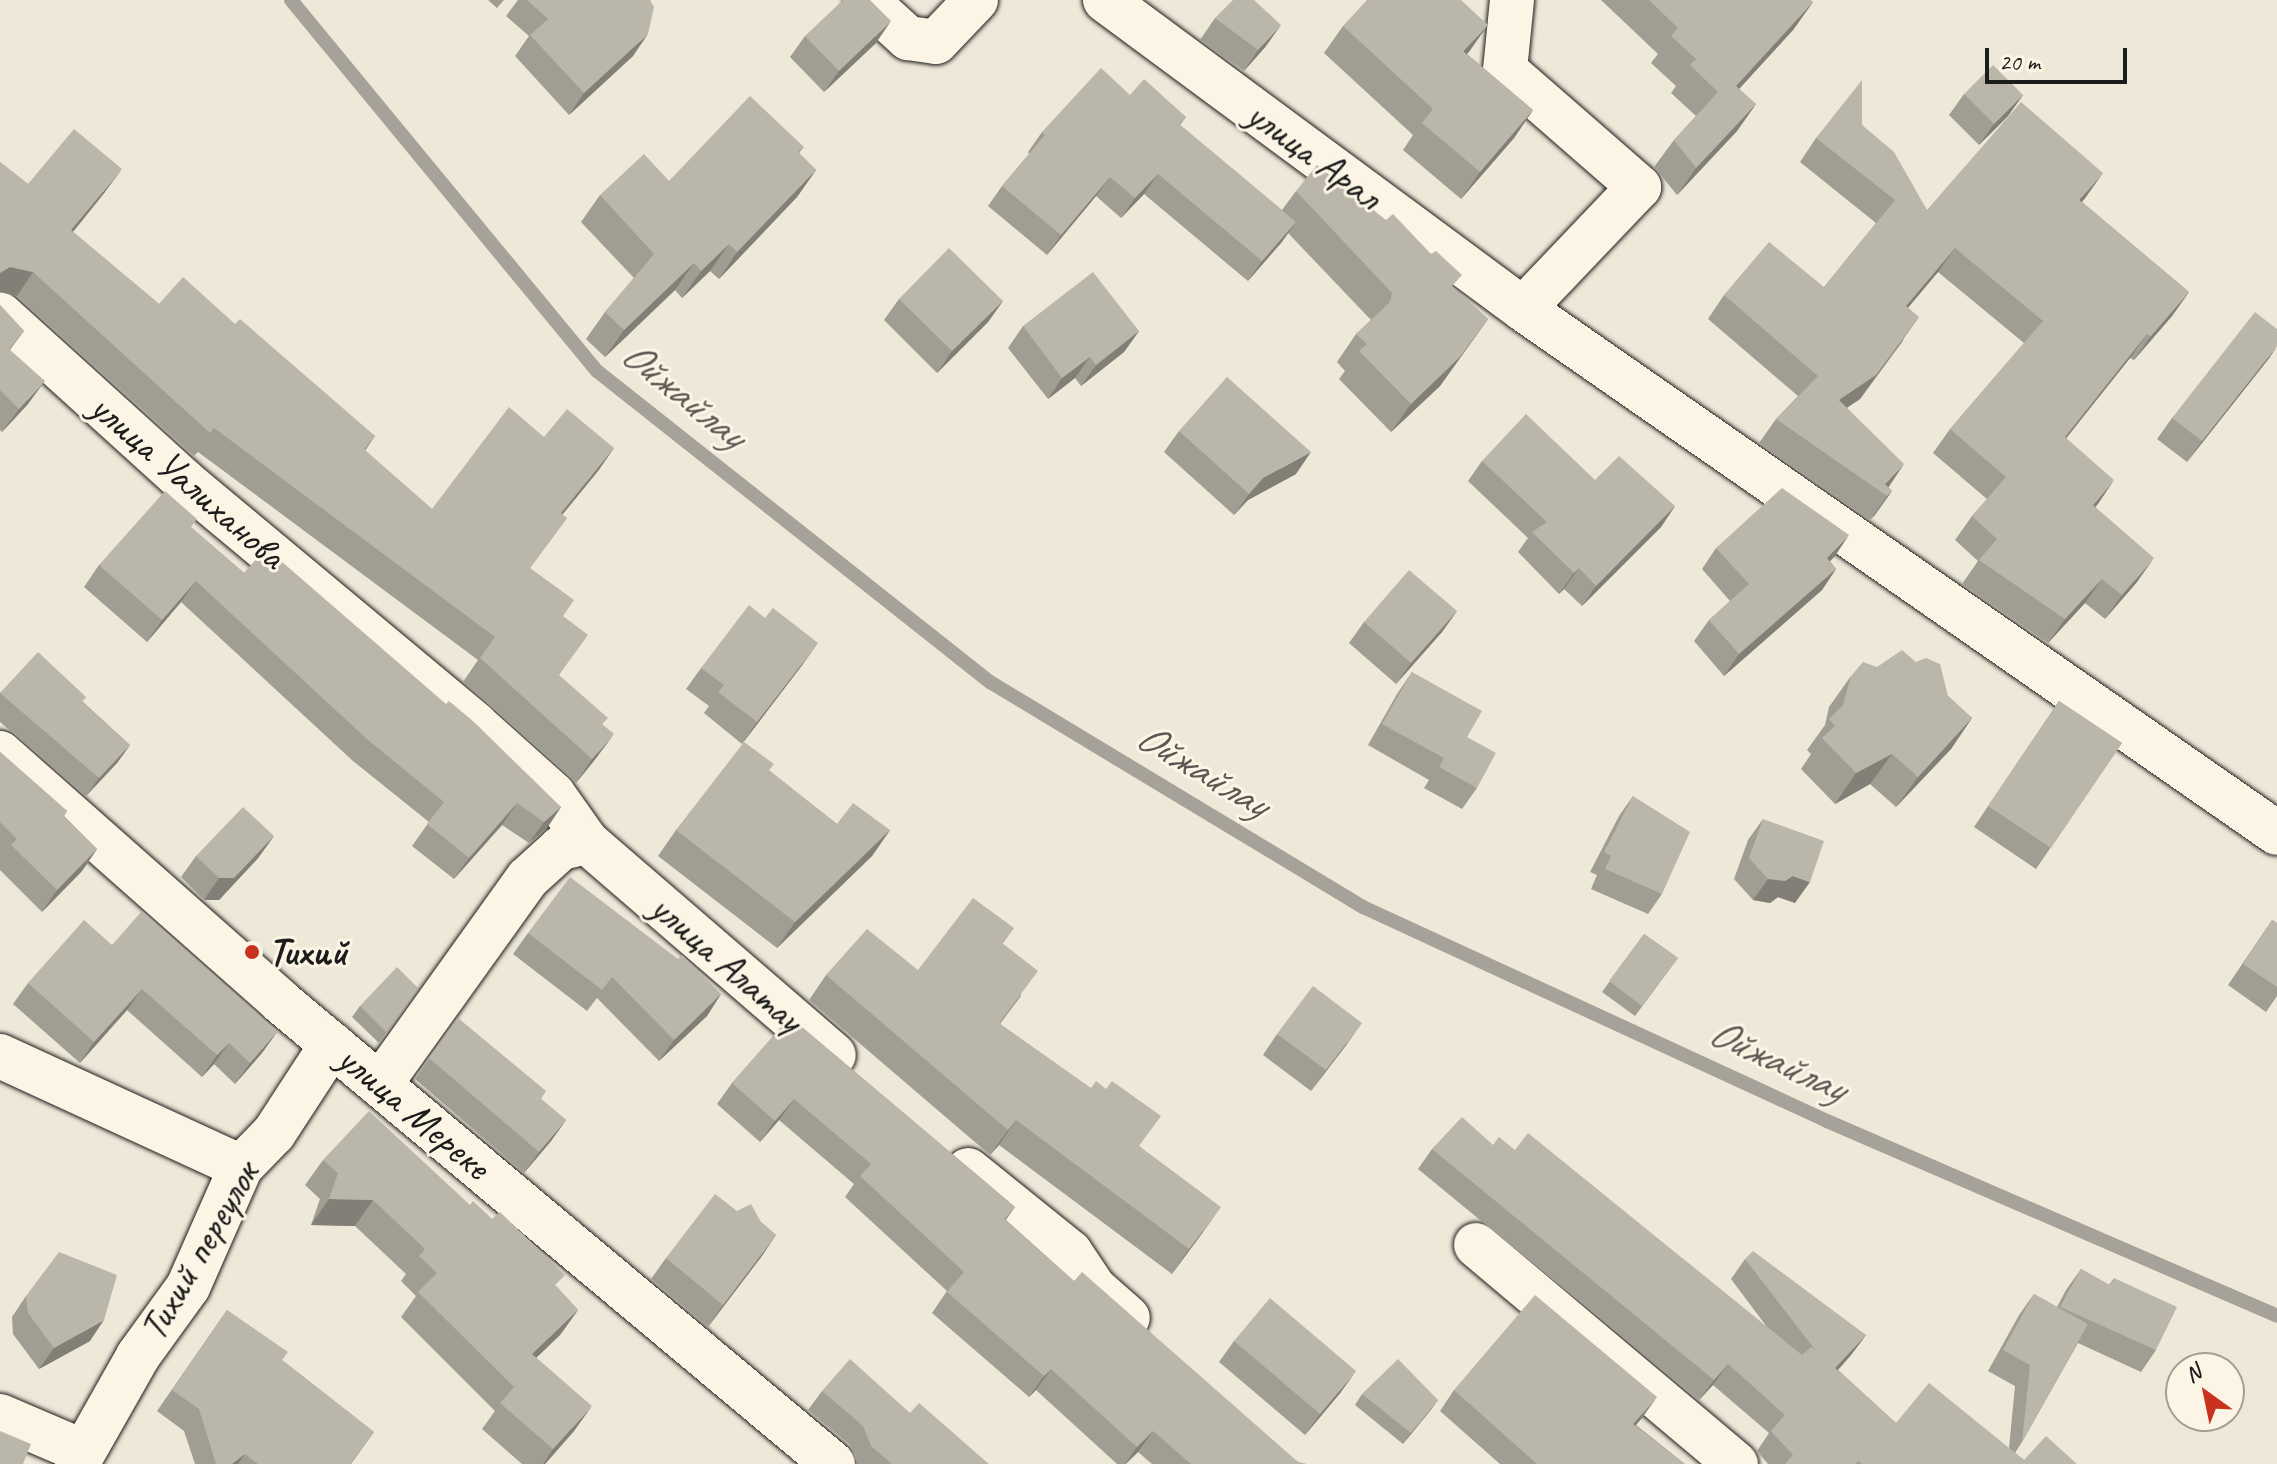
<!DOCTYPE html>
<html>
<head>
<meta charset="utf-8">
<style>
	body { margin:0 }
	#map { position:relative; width:2277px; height:1464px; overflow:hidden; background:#eee8d9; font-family:Caveat,sans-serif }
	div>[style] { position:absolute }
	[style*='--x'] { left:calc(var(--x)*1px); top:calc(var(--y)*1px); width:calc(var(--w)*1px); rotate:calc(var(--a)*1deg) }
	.stream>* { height:14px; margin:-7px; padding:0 7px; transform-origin:7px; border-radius:7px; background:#a7a299 }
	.roads { filter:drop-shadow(0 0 2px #1c1c1c) drop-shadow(0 0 2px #1c1c1c) }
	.street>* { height:44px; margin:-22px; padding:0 22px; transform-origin:22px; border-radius:22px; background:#fcf5e5 }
	.secondary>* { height:44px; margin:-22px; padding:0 22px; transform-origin:22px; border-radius:22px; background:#fcf5e5 }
	.wall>* { inset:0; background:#a09d92 }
	.shaded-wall>* { inset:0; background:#827f77 }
	.building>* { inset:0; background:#bab6aa }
	.dots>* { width:22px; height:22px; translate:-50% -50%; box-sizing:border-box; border:4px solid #fcf5e5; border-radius:50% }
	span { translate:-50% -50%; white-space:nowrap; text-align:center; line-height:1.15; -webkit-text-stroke:6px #fcf5e5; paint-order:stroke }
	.street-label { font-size:40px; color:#1c1c1c }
	.poi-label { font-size:40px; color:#1c1c1c; font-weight:700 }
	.left { translate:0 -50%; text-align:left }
	.water-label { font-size:42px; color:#5b5854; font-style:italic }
	.north { position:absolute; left:2165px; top:1352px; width:80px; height:80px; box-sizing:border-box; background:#fcf5e5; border:2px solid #a29e95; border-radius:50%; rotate:327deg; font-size:22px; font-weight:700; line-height:32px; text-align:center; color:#1c1c1c }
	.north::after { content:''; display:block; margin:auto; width:28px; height:36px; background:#c8321e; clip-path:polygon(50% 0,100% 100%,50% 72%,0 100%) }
	.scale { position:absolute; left:1985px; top:48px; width:142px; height:36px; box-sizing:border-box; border:4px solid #1c1c1c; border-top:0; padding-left:10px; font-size:24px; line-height:28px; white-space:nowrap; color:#1c1c1c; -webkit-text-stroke:6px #fcf5e5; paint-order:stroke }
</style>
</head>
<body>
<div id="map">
	<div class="stream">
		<div style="--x:291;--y:0;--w:481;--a:50.5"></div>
		<div style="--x:597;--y:371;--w:501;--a:38.36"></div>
		<div style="--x:990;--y:682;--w:436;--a:31.1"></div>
		<div style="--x:1363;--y:907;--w:511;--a:24.76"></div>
		<div style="--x:1827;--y:1121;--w:490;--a:23.4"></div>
	</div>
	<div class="roads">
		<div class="street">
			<div style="--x:866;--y:0;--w:57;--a:42.1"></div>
			<div style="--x:908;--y:38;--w:28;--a:8"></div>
			<div style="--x:936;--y:42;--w:58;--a:-46.4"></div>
			<div style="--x:1512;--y:0;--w:70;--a:95.7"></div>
			<div style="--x:1505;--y:70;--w:178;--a:41.1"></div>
			<div style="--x:1639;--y:187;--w:168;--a:133.6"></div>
			<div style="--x:0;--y:314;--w:250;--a:42.2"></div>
			<div style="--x:185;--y:482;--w:378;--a:39.8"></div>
			<div style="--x:475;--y:724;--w:105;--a:41.9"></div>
			<div style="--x:553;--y:794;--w:59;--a:54.7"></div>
			<div style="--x:587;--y:842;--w:326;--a:40.8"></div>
			<div style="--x:0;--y:1056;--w:265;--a:24.7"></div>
			<div style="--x:381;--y:1083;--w:252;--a:-54.4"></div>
			<div style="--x:528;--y:878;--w:45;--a:-42.3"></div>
			<div style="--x:561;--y:848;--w:27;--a:-13"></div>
			<div style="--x:968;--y:1170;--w:131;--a:38.8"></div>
			<div style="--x:1070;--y:1252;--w:43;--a:56.3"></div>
			<div style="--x:1094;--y:1288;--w:45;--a:41.4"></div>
			<div style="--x:1476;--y:1245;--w:340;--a:40.1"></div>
			<div style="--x:0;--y:1416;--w:89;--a:23.1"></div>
		</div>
		<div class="secondary">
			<div style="--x:1105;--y:0;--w:520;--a:36.47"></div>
			<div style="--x:1523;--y:309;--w:918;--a:34.8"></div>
			<div style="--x:0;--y:753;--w:375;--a:41.5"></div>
			<div style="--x:281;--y:1002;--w:720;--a:39.93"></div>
			<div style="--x:77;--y:1464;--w:124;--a:-60.5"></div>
			<div style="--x:138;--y:1356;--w:85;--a:-54.1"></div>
			<div style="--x:188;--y:1287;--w:131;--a:-66.2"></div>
			<div style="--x:241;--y:1167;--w:47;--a:-45.9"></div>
			<div style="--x:274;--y:1133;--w:106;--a:-56.9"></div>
		</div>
	</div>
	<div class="wall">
		<div style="clip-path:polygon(488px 0,504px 0,497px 8px)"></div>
		<div style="clip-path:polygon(518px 0,650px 0,633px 56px,569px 115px,515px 56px,529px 36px,506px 16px)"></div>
		<div style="clip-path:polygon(1601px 0,1810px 0,1813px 2px,1793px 30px,1739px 89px,1756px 104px,1737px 131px,1677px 195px,1654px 167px,1674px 140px,1696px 116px,1671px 93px,1676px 86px,1651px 63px,1658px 54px)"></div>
		<div style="clip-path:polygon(1215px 18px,1266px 46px,1244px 71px,1200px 40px)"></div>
		<div style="clip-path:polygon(1343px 26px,1467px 54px,1533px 110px,1514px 138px,1461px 199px,1403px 150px,1413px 135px,1324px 53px)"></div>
		<div style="clip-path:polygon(805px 36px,876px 43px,824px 92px,790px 57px)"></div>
		<div style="clip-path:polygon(1964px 94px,2023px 95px,2008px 116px,1979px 145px,1949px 115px)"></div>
		<div style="clip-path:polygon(1130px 95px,1186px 117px,1180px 125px,1282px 210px,1296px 191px,1453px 287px,1488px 319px,1440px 386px,1391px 432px,1339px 379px,1345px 371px,1337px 362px,1356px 334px,1371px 320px,1288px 233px,1248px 281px,1144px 194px,1121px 218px,1096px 196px,1047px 255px,988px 206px,1002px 186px,1029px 154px,1028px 152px,1042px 132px)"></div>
		<div style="clip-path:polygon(1862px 125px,1927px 210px,2086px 197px,2082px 202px,2189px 292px,2172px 316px,2134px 360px,2130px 358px,2066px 438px,2095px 506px,2137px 582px,2105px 619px,2085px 603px,2048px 643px,1962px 584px,1978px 561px,1955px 540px,1972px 516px,1987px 499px,1933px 453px,1950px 429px,2024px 343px,1938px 272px,1908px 308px,1903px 341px,1860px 399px,1847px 407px,1888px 487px,1892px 491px,1870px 520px,1759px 443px,1776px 419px,1798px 396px,1708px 319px,1724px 295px,1824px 287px,1876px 223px,1800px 162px,1816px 138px)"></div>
		<div style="clip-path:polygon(804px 147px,799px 153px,816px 170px,797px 197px,719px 279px,710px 271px,682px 298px,675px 290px,605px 357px,586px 339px,605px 312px,634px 278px,581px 222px,600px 195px,669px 181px)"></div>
		<div style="clip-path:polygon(0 162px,28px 184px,105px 192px,73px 232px,159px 304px,235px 324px,375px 436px,365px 451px,432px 509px,544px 437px,614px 448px,598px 471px,562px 515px,567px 518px,530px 568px,563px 616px,559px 676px,603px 725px,597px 757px,576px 783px,463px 682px,478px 660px,198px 452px,194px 456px,17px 296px,0 292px)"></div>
		<div style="clip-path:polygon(899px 299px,1003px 301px,988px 322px,937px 373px,884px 320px)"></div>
		<div style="clip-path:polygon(0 305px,24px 331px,10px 350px,28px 404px,2px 432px,0 430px)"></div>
		<div style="clip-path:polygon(1023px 326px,1139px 331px,1124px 352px,1081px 386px,1075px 378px,1048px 399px,1008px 348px)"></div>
		<div style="clip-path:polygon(2270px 357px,2187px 462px,2157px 439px,2172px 418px)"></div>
		<div style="clip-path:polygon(1179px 431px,1296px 474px,1248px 500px,1234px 515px,1164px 452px)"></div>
		<div style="clip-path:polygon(1482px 461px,1595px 480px,1675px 506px,1661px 527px,1582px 606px,1564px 589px,1559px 594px,1518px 552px,1528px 538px,1468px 481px)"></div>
		<div style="clip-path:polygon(192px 528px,244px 573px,561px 807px,547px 828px,529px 843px,502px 825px,454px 879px,412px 846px,429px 822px,353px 761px,181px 602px,147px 642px,84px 587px,99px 565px)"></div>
		<div style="clip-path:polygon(1716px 548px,1835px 556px,1830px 561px,1836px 569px,1822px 590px,1724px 676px,1694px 641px,1709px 620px,1730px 601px,1702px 569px)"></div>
		<div style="clip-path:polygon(1457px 611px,1442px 632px,1396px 684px,1349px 643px,1364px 622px)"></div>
		<div style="clip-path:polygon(803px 664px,742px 744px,704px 713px,709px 706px,686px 689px,701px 668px)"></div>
		<div style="clip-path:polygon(1412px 672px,1467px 737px,1477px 788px,1462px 809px,1424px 788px,1429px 780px,1368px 745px,1397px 694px)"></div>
		<div style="clip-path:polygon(1851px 676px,1948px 696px,1972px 718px,1951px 749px,1896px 807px,1870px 784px,1835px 804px,1801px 769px,1811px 754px,1807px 750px,1825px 725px,1829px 707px)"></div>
		<div style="clip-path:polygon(0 692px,83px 702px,130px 745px,117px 763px,86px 796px,0 722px)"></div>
		<div style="clip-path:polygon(2059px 701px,2122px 743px,2036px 869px,1974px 827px)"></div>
		<div style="clip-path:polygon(0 752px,67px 811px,64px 816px,97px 849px,82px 871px,42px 912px,0 870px)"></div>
		<div style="clip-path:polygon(769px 771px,837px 824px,890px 830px,872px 856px,777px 948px,658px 856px,676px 830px)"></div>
		<div style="clip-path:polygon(1633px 796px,1662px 894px,1648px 914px,1591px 889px,1597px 875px,1590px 872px,1619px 816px)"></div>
		<div style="clip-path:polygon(1763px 819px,1795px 903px,1778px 897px,1770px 903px,1753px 900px,1734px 879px,1748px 840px)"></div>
		<div style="clip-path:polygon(196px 856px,259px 857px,219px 900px,204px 900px,181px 877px)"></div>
		<div style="clip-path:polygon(2272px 920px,2277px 923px,2277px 996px,2266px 1012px,2228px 985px)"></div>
		<div style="clip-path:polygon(1014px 928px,1002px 944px,1021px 996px,1000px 1024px,1139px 1146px,1203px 1232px,1172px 1274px,999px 1145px,990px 1155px,809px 1000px,826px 975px,918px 970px)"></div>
		<div style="clip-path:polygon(528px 933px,721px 994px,707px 1016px,659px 1061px,597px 998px,587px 1011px,513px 954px)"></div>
		<div style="clip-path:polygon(1644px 934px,1678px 958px,1635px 1016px,1602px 992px)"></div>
		<div style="clip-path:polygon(112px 945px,277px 1032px,262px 1053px,235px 1084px,214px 1064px,202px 1077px,127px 1010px,80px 1063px,13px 1004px,28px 983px)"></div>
		<div style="clip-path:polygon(418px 988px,379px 1043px,352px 1017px,360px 1006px)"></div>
		<div style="clip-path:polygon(790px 1017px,1015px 1207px,1006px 1220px,1074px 1281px,1298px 1462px,1306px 1464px,1152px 1464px,1138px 1452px,1126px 1464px,1117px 1464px,1036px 1390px,1029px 1397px,932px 1313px,947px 1291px,845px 1197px,854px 1184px,779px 1120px,760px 1142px,717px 1104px,732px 1083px)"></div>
		<div style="clip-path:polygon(458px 1018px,541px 1099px,566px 1120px,551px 1141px,524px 1173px,415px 1079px)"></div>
		<div style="clip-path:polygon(1277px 1034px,1347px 1044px,1311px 1091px,1263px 1055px)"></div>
		<div style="clip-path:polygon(1493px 1145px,1515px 1150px,1767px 1327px,1731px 1279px,1745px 1259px,1866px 1335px,1851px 1355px,1838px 1370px,1896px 1423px,2009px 1448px,2015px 1386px,1988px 1371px,2019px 1315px,2034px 1294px,2057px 1307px,2066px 1290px,2081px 1269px,2109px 1285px,2114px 1278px,2156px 1350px,2141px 1372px,2078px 1343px,2022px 1442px,2015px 1453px,2024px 1460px,2077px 1464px,1768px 1464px,1757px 1451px,1769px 1433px,1713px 1385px,1699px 1400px,1418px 1169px,1432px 1149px)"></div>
		<div style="clip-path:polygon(323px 1160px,557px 1287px,578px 1310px,560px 1335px,536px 1358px,574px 1431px,545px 1464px,522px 1464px,482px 1429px,495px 1411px,401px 1317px,416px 1296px,401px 1281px,406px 1274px,355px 1226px,311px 1225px,320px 1199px,305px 1185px)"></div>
		<div style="clip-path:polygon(737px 1211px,761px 1222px,776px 1235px,708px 1327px,651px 1279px,666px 1258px)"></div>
		<div style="clip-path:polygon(26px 1296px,90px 1341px,39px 1369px,13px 1334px,12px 1317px)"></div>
		<div style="clip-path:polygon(227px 1310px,282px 1360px,374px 1432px,351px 1464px,195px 1464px,184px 1431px,157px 1411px)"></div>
		<div style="clip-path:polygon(1234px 1341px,1341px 1392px,1305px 1435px,1219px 1362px)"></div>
		<div style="clip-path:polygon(1454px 1390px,1642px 1418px,1636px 1425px,1685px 1464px,1500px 1464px,1440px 1411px)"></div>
		<div style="clip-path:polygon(822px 1391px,910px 1413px,989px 1464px,857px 1464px,850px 1445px,808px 1410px)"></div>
		<div style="clip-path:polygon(1362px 1394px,1438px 1400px,1403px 1444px,1355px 1405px)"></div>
	</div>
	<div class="shaded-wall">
		<div style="clip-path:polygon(1813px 2px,1793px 30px,1717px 113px,1736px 86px)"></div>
		<div style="clip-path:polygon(891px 21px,876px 43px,824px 92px,839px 71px)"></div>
		<div style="clip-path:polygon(1281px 25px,1266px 46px,1244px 71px,1258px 50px)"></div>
		<div style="clip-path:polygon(1488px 25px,1469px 52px,1444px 78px,1463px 51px)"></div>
		<div style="clip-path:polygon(648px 34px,633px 56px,569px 115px,584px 93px)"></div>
		<div style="clip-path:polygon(2023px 95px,2008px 116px,1979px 145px,1994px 124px)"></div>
		<div style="clip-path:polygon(1756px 104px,1737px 131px,1677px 195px,1696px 168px)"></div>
		<div style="clip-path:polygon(1533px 110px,1514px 138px,1461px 199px,1480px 172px)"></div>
		<div style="clip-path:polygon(122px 169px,105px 192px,55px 254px,71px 230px)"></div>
		<div style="clip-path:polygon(816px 170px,797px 197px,719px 279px,737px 252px)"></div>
		<div style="clip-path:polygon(2103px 173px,2086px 197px,2062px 224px,2079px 200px)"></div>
		<div style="clip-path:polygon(1158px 174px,1144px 194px,1121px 218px,1135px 198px)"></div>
		<div style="clip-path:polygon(1110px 177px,1096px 196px,1047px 255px,1061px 235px)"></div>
		<div style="clip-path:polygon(1296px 222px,1282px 242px,1248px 281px,1262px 261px)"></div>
		<div style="clip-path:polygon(729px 244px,710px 271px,682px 298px,701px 271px)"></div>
		<div style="clip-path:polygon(1955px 248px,1938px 272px,1889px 330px,1906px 306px)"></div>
		<div style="clip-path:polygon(694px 263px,675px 290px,605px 357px,624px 330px)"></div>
		<div style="clip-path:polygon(10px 267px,33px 272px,17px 296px,0 292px,0 273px)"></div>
		<div style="clip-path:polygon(2189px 292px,2172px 316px,2134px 360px,2151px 336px)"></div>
		<div style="clip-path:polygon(1003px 301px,988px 322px,937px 373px,952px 351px)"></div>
		<div style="clip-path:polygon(1919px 317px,1860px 399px,1823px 424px,1839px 400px)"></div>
		<div style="clip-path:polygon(1488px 319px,1440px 386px,1391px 432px,1411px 404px)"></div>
		<div style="clip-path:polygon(1139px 331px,1124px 352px,1081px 386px,1096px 365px)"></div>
		<div style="clip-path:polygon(2147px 334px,2130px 358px,2048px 461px,2065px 437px)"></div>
		<div style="clip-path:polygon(2277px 346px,2270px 357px,2187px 462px,2202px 441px)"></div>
		<div style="clip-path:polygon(1090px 357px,1075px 378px,1048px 399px,1062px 378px)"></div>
		<div style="clip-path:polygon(45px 381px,28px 404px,2px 432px,19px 409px)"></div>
		<div style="clip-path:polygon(614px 448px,598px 471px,544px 537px,561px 513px)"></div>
		<div style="clip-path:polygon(1311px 452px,1296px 474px,1248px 500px,1234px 515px,1249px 494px,1263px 478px)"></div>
		<div style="clip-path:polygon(1904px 464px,1888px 488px,1885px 484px)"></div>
		<div style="clip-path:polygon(2114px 480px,2098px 504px,2076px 529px,2093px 505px)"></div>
		<div style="clip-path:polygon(1892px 491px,1875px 515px,1870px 520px,1887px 496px)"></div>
		<div style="clip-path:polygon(1675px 506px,1661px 527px,1582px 606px,1596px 586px)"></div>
		<div style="clip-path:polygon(1849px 535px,1835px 556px,1812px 579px,1827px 558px)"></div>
		<div style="clip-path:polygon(2154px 558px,2137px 582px,2105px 619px,2122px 595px)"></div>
		<div style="clip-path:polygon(1579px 568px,1564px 589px,1559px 594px,1574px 573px)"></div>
		<div style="clip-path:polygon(1836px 569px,1822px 590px,1724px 676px,1739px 654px)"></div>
		<div style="clip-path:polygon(2102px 579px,2085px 603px,2048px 643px,2065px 619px)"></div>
		<div style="clip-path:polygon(196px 581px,181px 602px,147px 642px,162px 620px)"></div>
		<div style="clip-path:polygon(1457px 611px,1442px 632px,1396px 684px,1411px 663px)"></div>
		<div style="clip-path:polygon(818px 643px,803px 664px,742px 744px,757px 722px)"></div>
		<div style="clip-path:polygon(1972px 718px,1951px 749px,1896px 807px,1918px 777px)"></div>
		<div style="clip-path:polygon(614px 734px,597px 757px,576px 783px,592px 759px)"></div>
		<div style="clip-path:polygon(130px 745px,117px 763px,86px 796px,99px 778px)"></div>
		<div style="clip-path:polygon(1892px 754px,1870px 784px,1835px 804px,1856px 773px)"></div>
		<div style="clip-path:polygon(517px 803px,502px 825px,454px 879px,469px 858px)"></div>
		<div style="clip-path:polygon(561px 807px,547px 828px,529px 843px,544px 822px)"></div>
		<div style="clip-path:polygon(890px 830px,872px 856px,777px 948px,795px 922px)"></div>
		<div style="clip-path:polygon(274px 836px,259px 857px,219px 900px,204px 900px,219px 878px)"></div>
		<div style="clip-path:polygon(97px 849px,82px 871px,42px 912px,57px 890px)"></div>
		<div style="clip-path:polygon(1793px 876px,1810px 882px,1795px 903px,1778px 897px,1770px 903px,1753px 900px,1768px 879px)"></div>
		<div style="clip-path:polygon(142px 989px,127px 1010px,80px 1063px,94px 1042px)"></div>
		<div style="clip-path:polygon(721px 994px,707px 1016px,659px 1061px,674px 1040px)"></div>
		<div style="clip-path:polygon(1362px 1023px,1347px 1044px,1311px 1091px,1326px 1070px)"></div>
		<div style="clip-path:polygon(277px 1032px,262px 1053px,235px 1084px,250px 1063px)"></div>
		<div style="clip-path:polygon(229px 1043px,214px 1064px,202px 1077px,217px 1055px)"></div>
		<div style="clip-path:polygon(794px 1099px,779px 1120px,760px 1142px,775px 1121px)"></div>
		<div style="clip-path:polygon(566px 1120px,551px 1141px,524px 1173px,539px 1152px)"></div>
		<div style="clip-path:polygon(1016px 1120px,999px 1145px,990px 1155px,1008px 1130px)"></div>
		<div style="clip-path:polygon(329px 1199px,373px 1200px,355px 1226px,311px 1225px)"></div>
		<div style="clip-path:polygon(1221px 1207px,1203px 1232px,1172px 1274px,1189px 1249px)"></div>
		<div style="clip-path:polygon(776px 1235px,762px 1256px,708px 1327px,723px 1305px)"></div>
		<div style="clip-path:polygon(578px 1310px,560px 1335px,514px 1379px,532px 1354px)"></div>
		<div style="clip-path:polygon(104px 1320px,90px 1341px,39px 1369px,54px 1348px)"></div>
		<div style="clip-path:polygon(1866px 1335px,1851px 1355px,1821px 1389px,1835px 1368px)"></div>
		<div style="clip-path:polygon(1728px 1364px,1713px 1385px,1699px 1400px,1714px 1380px)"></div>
		<div style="clip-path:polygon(1051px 1369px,1036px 1390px,1029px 1397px,1044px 1376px)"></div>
		<div style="clip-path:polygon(1356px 1371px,1341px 1392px,1305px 1435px,1320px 1414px)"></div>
		<div style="clip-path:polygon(1657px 1397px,1642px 1418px,1619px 1444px,1633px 1424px)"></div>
		<div style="clip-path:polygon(1438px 1400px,1430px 1411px,1403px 1444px,1411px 1433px)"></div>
		<div style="clip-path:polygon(592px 1406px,574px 1431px,545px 1464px,543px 1464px,553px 1449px)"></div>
		<div style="clip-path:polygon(1153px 1431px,1138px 1452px,1125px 1464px,1137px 1447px)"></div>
		<div style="clip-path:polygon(245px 1454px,238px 1464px,232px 1464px)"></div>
	</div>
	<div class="building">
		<div style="clip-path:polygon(527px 0,650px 0,654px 7px,648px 34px,584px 93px,530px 35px,548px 19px)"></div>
		<div style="clip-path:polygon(843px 0,870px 0,891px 21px,839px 71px,805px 36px)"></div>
		<div style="clip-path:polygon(1233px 0,1254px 0,1281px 25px,1258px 50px,1215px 18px)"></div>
		<div style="clip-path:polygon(1367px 0,1461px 0,1488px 25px,1463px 51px,1533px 110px,1480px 172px,1422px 123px,1433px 109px,1343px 26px)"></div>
		<div style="clip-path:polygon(1649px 0,1810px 0,1813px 2px,1736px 86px,1756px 104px,1696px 168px,1674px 140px,1718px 92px,1690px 65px,1696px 59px,1671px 36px,1678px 28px)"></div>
		<div style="clip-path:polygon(1993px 65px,2023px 95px,1994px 124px,1964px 94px)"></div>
		<div style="clip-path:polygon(1101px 68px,1130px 95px,1144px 79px,1186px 117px,1179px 124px,1296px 222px,1262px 261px,1158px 174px,1135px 198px,1110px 177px,1061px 235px,1002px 186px,1045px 135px,1042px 132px)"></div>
		<div style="clip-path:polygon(1862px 80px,1862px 125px,1894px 152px,1927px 210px,2021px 102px,2103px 173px,2079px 200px,2189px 292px,2151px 336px,2147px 334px,2065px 437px,2114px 480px,2093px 505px,2154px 558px,2122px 595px,2102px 579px,2065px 619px,1979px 560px,1997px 539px,1972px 516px,2006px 477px,1950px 429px,2043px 321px,1955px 248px,1906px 306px,1919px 317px,1876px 375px,1839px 400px,1904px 464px,1885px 484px,1892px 491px,1887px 496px,1776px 419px,1818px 376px,1724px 295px,1769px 242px,1824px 287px,1895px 200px,1816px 138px)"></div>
		<div style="clip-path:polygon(750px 96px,804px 147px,798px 152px,816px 170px,737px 252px,729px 244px,701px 271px,694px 263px,624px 330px,605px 312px,654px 254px,600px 195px,644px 154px,669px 181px)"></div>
		<div style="clip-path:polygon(74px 129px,122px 169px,71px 230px,159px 304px,183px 277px,235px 324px,240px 319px,375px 436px,364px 449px,432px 509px,509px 407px,544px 437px,567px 409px,614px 448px,561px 513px,567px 518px,530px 568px,574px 600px,563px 616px,588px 635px,559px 675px,608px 718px,602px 724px,614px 734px,592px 759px,480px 658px,495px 637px,214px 428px,210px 433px,33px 272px,10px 267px,0 273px,0 162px,28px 184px)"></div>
		<div style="clip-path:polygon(1317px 165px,1386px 220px,1393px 214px,1431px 254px,1436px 251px,1462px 275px,1452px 286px,1488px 319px,1460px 357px,1411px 404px,1359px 351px,1367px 344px,1356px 334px,1390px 302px,1392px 293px,1296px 191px)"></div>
		<div style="clip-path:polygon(949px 248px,1003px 301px,952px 351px,899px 299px)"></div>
		<div style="clip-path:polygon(1093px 272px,1139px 331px,1096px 365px,1090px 357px,1062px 378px,1023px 326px)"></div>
		<div style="clip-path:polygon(0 305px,24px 331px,9px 349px,45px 381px,19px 409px,0 390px)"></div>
		<div style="clip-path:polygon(2255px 312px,2277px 329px,2277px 346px,2202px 441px,2172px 418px)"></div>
		<div style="clip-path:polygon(1227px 377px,1311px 452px,1263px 478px,1249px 494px,1179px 431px)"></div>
		<div style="clip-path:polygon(1526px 414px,1595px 480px,1619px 456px,1675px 506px,1596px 586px,1579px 568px,1574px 573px,1532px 532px,1547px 522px,1482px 461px)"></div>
		<div style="clip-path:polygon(1782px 488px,1849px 535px,1827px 558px,1836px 569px,1739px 654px,1709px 620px,1749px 584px,1716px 548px)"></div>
		<div style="clip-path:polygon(165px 491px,197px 519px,191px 527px,244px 573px,266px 548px,446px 704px,449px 701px,474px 722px,561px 807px,544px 822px,517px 803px,469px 858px,427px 824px,444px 802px,368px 740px,196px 581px,162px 620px,99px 565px)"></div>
		<div style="clip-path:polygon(1409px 570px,1457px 611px,1411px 663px,1364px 622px)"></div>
		<div style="clip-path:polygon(749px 605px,765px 618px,773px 608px,818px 643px,757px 722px,718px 692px,724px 685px,701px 668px)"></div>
		<div style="clip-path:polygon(1902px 650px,1916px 662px,1926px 658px,1940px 664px,1948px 696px,1972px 718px,1918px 777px,1892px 754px,1856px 773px,1822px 738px,1835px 726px,1829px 719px,1843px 705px,1851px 676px,1863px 662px,1877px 667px)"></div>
		<div style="clip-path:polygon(38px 652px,86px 697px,82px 702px,130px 745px,99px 778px,0 693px)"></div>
		<div style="clip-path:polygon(1412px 672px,1482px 711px,1467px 737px,1496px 753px,1477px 788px,1439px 767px,1444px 758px,1382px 724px)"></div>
		<div style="clip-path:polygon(2059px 701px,2122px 743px,2051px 848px,1988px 806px)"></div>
		<div style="clip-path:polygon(744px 742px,774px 764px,769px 770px,837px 824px,853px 803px,890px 830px,795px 922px,676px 830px)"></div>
		<div style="clip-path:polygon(0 752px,67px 811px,63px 816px,97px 849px,57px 890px,11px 845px,17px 839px,0 822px)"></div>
		<div style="clip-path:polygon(1633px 796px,1690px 832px,1662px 894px,1605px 869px,1611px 856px,1604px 852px)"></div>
		<div style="clip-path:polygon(243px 807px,274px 836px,234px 878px,219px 878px,196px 856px)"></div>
		<div style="clip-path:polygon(1763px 819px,1824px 841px,1810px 882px,1793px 876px,1785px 881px,1768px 879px,1749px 858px)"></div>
		<div style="clip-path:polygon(570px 877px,678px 959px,682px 955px,721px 994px,674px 1040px,612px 977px,602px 990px,528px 933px)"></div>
		<div style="clip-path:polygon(973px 898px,1014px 928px,1002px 943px,1038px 971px,999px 1023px,1091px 1088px,1096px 1081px,1106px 1089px,1112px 1081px,1161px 1116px,1139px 1146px,1221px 1207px,1189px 1249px,1016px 1120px,1008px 1130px,826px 975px,867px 929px,918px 970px)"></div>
		<div style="clip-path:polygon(142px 911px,277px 1032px,250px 1063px,229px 1043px,217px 1055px,142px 989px,94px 1042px,28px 983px,84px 920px,112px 945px)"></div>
		<div style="clip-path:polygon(2272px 920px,2277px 923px,2277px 987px,2243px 964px)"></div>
		<div style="clip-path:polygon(1644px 934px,1678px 958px,1642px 1006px,1609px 981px)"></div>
		<div style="clip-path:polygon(397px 967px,418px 988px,386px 1032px,360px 1006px)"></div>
		<div style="clip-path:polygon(1313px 986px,1362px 1023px,1326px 1070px,1277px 1034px)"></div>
		<div style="clip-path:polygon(790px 1017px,1015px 1207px,1004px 1219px,1074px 1281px,1082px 1272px,1298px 1462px,1306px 1464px,1191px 1464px,1153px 1431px,1137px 1447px,1051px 1369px,1044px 1376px,947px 1292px,964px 1272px,860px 1176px,871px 1164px,794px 1099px,775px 1121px,732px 1083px)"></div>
		<div style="clip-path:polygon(458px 1018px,546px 1091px,541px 1099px,566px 1120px,539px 1152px,429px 1058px)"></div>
		<div style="clip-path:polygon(369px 1111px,470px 1205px,473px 1201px,492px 1219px,500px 1212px,565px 1275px,555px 1285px,578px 1310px,532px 1354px,592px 1406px,553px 1449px,500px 1403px,514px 1387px,418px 1292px,437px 1273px,419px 1256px,425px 1249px,373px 1200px,329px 1199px,338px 1173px,323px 1160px)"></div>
		<div style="clip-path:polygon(1462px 1117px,1493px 1145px,1499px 1137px,1515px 1150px,1528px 1133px,1802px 1355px,1811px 1347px,1816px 1351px,1745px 1259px,1753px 1251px,1866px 1335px,1835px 1368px,1896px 1423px,1929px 1383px,2024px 1460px,2046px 1436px,2077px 1464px,1862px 1464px,1858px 1461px,1855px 1464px,1785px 1464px,1793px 1455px,1771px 1431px,1785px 1415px,1728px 1364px,1714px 1380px,1432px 1149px)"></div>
		<div style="clip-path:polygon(715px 1194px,737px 1211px,751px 1204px,761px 1222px,776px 1235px,723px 1305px,666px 1258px)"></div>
		<div style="clip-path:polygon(59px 1252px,117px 1275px,104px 1320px,54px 1348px,28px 1313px,26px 1296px)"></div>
		<div style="clip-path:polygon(2081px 1269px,2110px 1285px,2114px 1278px,2177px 1307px,2156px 1350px,2060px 1307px)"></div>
		<div style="clip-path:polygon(2034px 1294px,2088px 1324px,2022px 1442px,2030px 1365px,2003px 1350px)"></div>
		<div style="clip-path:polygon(1535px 1295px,1657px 1397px,1633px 1424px,1685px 1464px,1537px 1464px,1454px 1390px)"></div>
		<div style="clip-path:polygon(1270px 1298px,1356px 1371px,1320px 1414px,1234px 1341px)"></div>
		<div style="clip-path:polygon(227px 1310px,288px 1352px,282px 1360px,374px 1432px,350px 1464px,258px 1464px,245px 1454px,232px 1464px,216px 1464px,199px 1409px,172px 1390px)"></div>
		<div style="clip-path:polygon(850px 1359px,910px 1413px,919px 1403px,989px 1464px,892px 1464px,871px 1446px,863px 1426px,822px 1391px)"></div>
		<div style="clip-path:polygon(1398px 1359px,1438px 1400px,1411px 1433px,1362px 1394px)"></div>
		<div style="clip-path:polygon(0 1431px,31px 1444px,23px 1464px,0 1464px)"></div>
	</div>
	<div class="dots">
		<div style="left:252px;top:952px;background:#c8321e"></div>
	</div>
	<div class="street-label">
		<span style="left:1314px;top:155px;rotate:36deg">улица Арал</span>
		<span style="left:188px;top:481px;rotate:41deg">улица Уалиханова</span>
		<span style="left:727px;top:963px;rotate:41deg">улица Алатау</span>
		<span style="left:414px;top:1112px;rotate:40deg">улица Мереке</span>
		<span style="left:199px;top:1251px;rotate:-60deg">Тихий переулок</span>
	</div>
	<div class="poi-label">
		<span class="left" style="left:268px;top:952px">Тихий</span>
	</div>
	<div class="water-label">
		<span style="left:683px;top:394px;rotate:39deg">Ойжайлау</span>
		<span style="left:1202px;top:770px;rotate:31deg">Ойжайлау</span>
		<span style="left:1777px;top:1060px;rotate:25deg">Ойжайлау</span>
	</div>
	<div class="north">N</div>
	<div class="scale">20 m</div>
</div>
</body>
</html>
